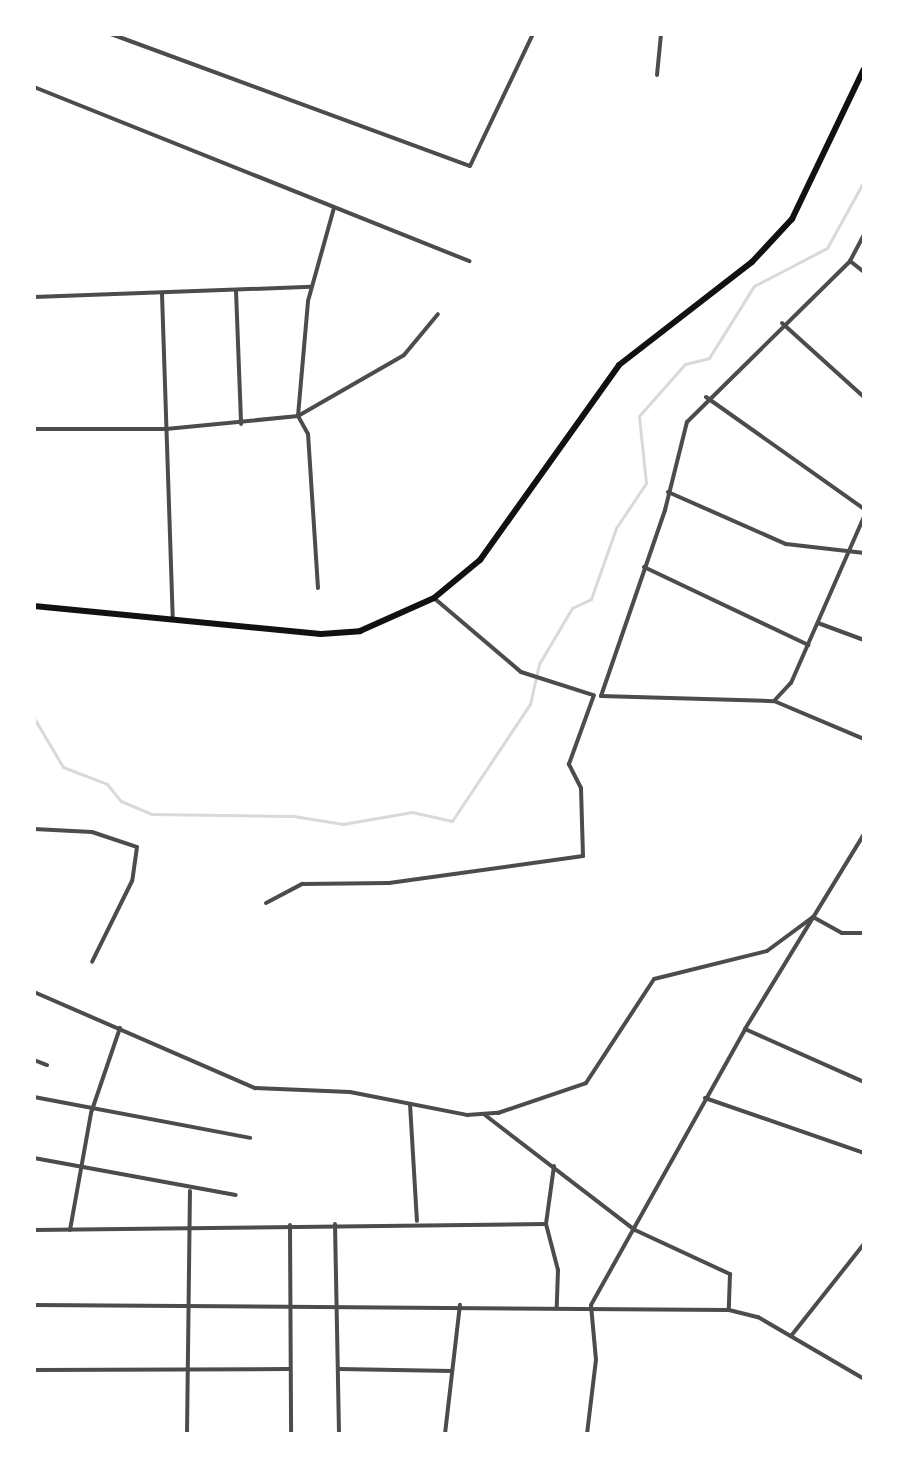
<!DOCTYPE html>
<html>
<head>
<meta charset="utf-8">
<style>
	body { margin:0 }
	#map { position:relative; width:898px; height:1468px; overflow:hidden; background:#fff; font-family:Bitter,serif }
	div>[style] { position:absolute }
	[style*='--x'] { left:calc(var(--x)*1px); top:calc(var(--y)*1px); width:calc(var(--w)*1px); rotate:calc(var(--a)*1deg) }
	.stream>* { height:3px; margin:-1.5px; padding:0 1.5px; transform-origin:1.5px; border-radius:1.5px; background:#d9d9d9 }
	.minor>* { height:4px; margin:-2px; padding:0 2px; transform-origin:2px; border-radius:2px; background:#4c4c4c }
	.trunk>* { height:6px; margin:-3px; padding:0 3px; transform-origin:3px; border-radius:3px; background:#111 }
	span { translate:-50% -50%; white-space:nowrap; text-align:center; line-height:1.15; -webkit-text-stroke:7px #fff; paint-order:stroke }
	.frame { position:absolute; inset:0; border:36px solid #fff; pointer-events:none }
</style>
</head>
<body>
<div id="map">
	<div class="stream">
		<div style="--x:34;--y:718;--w:57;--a:59.4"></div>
		<div style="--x:63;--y:767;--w:47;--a:21.1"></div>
		<div style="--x:107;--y:784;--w:22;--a:51"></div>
		<div style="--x:121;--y:801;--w:33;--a:23"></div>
		<div style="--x:151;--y:814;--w:142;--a:0.8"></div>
		<div style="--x:293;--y:816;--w:51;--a:9.1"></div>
		<div style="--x:343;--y:824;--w:70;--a:-9.9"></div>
		<div style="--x:412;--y:812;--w:41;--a:12.7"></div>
		<div style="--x:452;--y:821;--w:141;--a:-56.3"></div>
		<div style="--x:530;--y:704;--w:41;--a:-77.3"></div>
		<div style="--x:539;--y:664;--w:65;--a:-59.5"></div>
		<div style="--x:572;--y:608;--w:21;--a:-25"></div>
		<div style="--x:591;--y:599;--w:75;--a:-70.6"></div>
		<div style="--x:616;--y:528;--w:54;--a:-56.3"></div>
		<div style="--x:646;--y:483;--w:67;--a:-96"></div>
		<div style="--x:639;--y:416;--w:69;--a:-48.5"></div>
		<div style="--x:685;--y:364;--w:25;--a:-14"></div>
		<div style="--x:709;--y:358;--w:85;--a:-58"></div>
		<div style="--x:754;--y:286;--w:82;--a:-27.5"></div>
		<div style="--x:827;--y:248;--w:77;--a:-61.1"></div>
	</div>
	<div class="minor">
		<div style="--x:111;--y:34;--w:382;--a:20.2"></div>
		<div style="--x:470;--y:166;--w:146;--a:-64.5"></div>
		<div style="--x:657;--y:75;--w:41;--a:-84.4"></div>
		<div style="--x:34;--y:87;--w:469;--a:21.8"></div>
		<div style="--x:850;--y:261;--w:18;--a:38"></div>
		<div style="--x:236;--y:291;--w:133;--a:87.8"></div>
		<div style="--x:162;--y:294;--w:325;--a:88.1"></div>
		<div style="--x:34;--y:297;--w:277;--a:-2.1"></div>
		<div style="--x:782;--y:323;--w:110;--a:42.1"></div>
		<div style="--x:706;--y:397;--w:194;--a:35.3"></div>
		<div style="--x:34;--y:429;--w:132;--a:0"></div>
		<div style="--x:166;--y:429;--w:133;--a:-5.6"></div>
		<div style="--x:298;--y:416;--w:122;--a:-29.9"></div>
		<div style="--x:404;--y:355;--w:53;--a:-50.3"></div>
		<div style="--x:668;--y:492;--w:129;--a:23.8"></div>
		<div style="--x:786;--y:544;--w:79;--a:6.6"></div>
		<div style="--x:644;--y:567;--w:182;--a:25.4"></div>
		<div style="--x:318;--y:588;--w:154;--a:-93.7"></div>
		<div style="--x:308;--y:434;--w:21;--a:-119"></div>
		<div style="--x:298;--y:416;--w:115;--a:-85"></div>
		<div style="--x:308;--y:301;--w:97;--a:-74.4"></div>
		<div style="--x:434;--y:598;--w:114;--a:40.4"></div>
		<div style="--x:521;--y:672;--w:76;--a:17.7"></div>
		<div style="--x:818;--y:623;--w:49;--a:20.3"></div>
		<div style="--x:601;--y:696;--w:197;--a:-71"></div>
		<div style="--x:665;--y:510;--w:91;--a:-76"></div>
		<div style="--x:687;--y:422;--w:229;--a:-44.6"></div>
		<div style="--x:850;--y:261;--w:30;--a:-62"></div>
		<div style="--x:601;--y:696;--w:173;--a:1.7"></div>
		<div style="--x:774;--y:701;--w:98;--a:22.9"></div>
		<div style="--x:774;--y:701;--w:25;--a:-47"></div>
		<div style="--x:791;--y:683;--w:181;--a:-66.3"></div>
		<div style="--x:34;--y:829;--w:58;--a:3"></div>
		<div style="--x:92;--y:832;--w:47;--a:18.4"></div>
		<div style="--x:137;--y:847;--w:34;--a:98"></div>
		<div style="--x:132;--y:881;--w:90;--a:116.3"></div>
		<div style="--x:266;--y:903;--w:41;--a:-27.8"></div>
		<div style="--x:302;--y:884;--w:87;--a:-0.7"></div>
		<div style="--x:389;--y:883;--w:196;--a:-7.9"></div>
		<div style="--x:583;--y:856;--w:68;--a:-91.7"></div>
		<div style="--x:581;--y:788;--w:27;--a:-117"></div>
		<div style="--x:569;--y:764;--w:73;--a:-70.1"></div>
		<div style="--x:813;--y:917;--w:33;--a:29"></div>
		<div style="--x:842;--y:933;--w:22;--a:0"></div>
		<div style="--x:34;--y:992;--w:241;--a:23.5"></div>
		<div style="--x:255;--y:1088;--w:95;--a:2.4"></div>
		<div style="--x:350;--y:1092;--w:119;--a:11.1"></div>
		<div style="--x:467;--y:1115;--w:31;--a:-4"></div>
		<div style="--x:498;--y:1113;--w:93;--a:-18.8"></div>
		<div style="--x:586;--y:1083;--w:124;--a:-56.8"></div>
		<div style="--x:654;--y:979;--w:116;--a:-13.9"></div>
		<div style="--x:767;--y:951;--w:57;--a:-36.5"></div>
		<div style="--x:745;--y:1029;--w:130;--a:24"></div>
		<div style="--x:34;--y:1060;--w:14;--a:21"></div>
		<div style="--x:34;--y:1097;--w:220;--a:10.7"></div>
		<div style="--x:705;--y:1098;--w:168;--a:19.1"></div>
		<div style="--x:410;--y:1104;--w:117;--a:86.6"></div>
		<div style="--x:485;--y:1115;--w:189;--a:37.5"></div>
		<div style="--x:635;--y:1230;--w:105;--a:24.9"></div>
		<div style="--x:730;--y:1274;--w:36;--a:92"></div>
		<div style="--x:34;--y:1158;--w:205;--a:10.4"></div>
		<div style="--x:554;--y:1166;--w:59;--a:97.9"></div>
		<div style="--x:546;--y:1224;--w:48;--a:75.4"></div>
		<div style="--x:558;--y:1270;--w:38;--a:92"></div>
		<div style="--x:335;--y:1224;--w:210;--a:88.9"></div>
		<div style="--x:290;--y:1225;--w:209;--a:89.7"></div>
		<div style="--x:34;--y:1230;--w:512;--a:-0.67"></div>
		<div style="--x:70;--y:1230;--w:119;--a:-79.8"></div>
		<div style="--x:91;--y:1113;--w:90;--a:-71.2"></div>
		<div style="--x:34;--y:1305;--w:695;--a:0.41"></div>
		<div style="--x:729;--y:1310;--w:30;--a:14"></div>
		<div style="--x:758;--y:1317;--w:123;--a:30.3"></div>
		<div style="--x:791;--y:1336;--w:117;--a:-51.6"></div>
		<div style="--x:339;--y:1369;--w:113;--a:1"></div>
		<div style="--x:34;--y:1370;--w:255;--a:-0.2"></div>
		<div style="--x:187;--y:1434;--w:243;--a:-89.3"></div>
		<div style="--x:287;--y:1434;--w:112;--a:0"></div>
		<div style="--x:445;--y:1434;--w:130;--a:-83.4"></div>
		<div style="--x:587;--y:1434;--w:75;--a:-83.1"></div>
		<div style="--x:596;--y:1360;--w:55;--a:-95.2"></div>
		<div style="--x:591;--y:1305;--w:316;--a:-60.8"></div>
		<div style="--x:745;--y:1029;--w:228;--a:-58.6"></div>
	</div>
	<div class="trunk">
		<div style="--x:34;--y:606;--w:288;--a:5.6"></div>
		<div style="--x:321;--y:634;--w:39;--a:-4"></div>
		<div style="--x:360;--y:631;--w:81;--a:-24"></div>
		<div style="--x:434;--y:598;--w:60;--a:-39.6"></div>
		<div style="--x:480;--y:560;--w:239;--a:-54.5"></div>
		<div style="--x:619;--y:365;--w:168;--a:-37.8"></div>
		<div style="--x:752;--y:262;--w:59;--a:-47.1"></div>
		<div style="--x:792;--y:219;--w:166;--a:-64.4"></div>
	</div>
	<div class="frame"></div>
</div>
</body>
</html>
